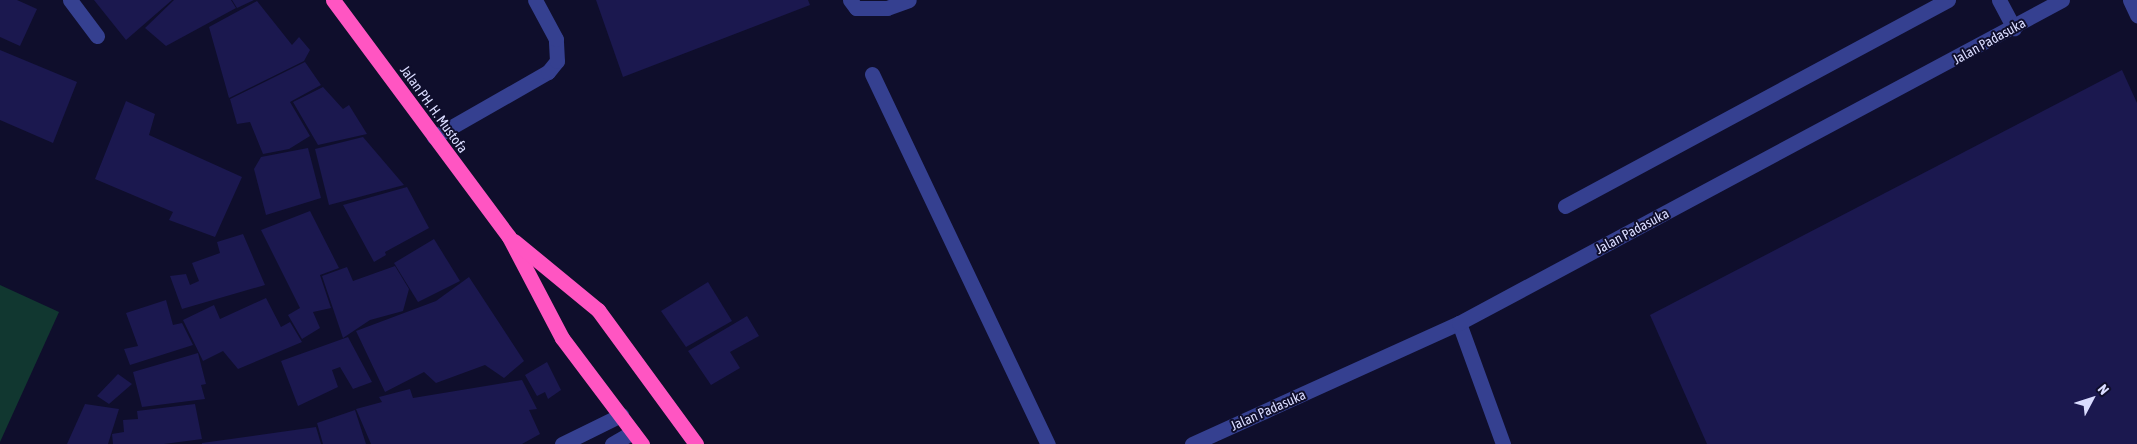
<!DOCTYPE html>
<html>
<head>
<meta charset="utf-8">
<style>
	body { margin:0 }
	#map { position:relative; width:2137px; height:444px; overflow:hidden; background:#0f0e2c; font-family:"Asap Condensed",sans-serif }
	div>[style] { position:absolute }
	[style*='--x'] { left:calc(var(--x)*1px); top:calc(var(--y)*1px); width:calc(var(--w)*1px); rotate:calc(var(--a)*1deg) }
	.green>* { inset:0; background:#113730 }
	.building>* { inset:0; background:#1b184f }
	.minor>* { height:15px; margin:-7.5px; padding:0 7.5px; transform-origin:7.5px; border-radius:7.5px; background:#354090 }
	.highway>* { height:15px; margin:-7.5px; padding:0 7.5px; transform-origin:7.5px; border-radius:7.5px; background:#ff55c2 }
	span { translate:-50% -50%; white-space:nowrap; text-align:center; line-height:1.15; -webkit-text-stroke:4px #0f0e2c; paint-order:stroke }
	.street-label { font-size:14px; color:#dadcff }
	.north { position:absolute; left:2067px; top:374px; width:50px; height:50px; -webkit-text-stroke:4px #0f0e2c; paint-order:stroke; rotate:50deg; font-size:14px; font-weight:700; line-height:20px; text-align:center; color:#dadcff }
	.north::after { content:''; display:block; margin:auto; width:18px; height:22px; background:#dadcff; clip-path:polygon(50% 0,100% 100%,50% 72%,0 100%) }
</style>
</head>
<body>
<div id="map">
	<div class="green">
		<div style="clip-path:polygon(0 285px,59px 312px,0 442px)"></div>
	</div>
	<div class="building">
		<div style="clip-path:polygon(0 0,17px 0,37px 9px,20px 46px,0 37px)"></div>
		<div style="clip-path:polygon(94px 0,172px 0,126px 40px)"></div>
		<div style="clip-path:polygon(174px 0,231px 0,236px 8px,166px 46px,145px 28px)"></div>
		<div style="clip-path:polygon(232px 0,254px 0,237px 8px)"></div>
		<div style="clip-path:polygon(596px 0,808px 0,810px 5px,623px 77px)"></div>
		<div style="clip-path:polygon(257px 1px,292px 45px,299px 37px,310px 50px,304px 61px,229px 98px,209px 27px)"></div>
		<div style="clip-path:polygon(0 50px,77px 82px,53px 143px,0 120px)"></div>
		<div style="clip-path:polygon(305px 62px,321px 85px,290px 102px,310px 136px,289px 149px,263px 154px,250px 122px,237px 124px,230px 99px)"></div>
		<div style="clip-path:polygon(2122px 70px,2137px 103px,2137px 444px,1707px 444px,1650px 315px)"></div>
		<div style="clip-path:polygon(323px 87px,343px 109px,349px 105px,367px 134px,318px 145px,293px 102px)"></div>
		<div style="clip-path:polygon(126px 101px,155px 114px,149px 135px,242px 177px,215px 237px,169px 220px,173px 212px,95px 179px)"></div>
		<div style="clip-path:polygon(363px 137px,404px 185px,329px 205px,315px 149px)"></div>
		<div style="clip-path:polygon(308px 148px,321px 198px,266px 215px,254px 169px,261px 157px)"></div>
		<div style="clip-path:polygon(407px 187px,429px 228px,385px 252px,386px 255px,374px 262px,343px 205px)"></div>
		<div style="clip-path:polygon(310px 211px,339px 268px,320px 275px,331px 308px,313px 312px,320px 328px,302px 339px,288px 315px,300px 308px,261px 230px)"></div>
		<div style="clip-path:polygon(243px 234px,265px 285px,182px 309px,170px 276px,186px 274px,190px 285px,199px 281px,192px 263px,220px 253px,217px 242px)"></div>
		<div style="clip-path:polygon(434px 239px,460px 281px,418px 302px,394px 263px)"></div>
		<div style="clip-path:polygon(395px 266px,409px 289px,403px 311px,370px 320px,343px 338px,322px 276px,347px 267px,353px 281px)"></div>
		<div style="clip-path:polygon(469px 277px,524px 361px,504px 378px,485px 365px,436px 383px,424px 372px,385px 392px,356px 331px,436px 301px)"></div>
		<div style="clip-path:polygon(708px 282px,732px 321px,686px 347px,661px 311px)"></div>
		<div style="clip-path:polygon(266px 298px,281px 327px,290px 322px,302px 342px,238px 369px,223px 351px,203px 361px,183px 320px,214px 305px,220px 319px)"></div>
		<div style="clip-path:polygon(166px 300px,173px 325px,182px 323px,193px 345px,130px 365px,124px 349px,138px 346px,126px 313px)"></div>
		<div style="clip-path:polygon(747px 316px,759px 336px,730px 352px,740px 368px,711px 385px,688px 351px)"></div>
		<div style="clip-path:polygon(348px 337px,372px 382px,353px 389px,340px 367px,332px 370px,338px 387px,298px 406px,281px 361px)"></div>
		<div style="clip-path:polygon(198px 353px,206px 384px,201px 385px,205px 399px,142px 407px,133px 372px)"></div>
		<div style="clip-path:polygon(547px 362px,561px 390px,548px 399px,545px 392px,537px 396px,525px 375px)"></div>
		<div style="clip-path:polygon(118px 374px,132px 384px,109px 404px,97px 396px)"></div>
		<div style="clip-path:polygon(522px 380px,537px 409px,529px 410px,540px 434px,522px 444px,371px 444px,356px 409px,382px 402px,379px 397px,410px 389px,413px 398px)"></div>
		<div style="clip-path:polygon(85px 404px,119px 409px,108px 444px,67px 444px)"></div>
		<div style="clip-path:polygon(195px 404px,202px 439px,164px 444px,113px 444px,112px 434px,124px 432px,123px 420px,138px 419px,137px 411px)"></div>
		<div style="clip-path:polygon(355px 410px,366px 444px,323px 444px,317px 423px)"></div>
		<div style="clip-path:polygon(316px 427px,321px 444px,202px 444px,202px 443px)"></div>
	</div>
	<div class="minor">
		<div style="--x:70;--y:0;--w:45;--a:53.1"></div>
		<div style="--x:850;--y:0;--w:10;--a:53"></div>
		<div style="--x:856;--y:8;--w:31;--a:0"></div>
		<div style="--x:887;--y:8;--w:23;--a:-20"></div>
		<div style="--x:1999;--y:0;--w:32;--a:62"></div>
		<div style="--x:2130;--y:0;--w:17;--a:65"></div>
		<div style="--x:872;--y:74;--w:410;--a:64.6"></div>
		<div style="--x:434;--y:137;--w:131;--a:-29.7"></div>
		<div style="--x:548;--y:72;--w:14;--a:-51"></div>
		<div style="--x:557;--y:61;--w:22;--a:-93"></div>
		<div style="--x:556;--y:39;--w:44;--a:-118.3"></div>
		<div style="--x:1565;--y:206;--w:435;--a:-28.3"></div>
		<div style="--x:1459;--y:323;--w:129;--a:70"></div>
		<div style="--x:562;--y:444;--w:66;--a:-26.2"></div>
		<div style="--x:612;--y:444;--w:24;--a:-30"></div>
		<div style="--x:1192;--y:444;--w:293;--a:-24.4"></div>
		<div style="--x:1459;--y:323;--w:684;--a:-28.18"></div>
	</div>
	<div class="highway">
		<div style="--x:333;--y:0;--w:295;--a:53.4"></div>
		<div style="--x:509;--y:237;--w:114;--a:62.3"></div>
		<div style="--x:562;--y:338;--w:133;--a:53"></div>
		<div style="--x:514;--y:241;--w:109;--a:39.4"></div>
		<div style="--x:598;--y:310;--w:166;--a:53.8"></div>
	</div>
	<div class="street-label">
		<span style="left:1989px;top:41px;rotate:-29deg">Jalan Padasuka</span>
		<span style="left:434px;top:109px;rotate:54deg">Jalan PH. H. Mustofa</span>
		<span style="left:1632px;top:231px;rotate:-28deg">Jalan Padasuka</span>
		<span style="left:1268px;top:410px;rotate:-24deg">Jalan Padasuka</span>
	</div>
	<div class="north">N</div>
</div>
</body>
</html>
